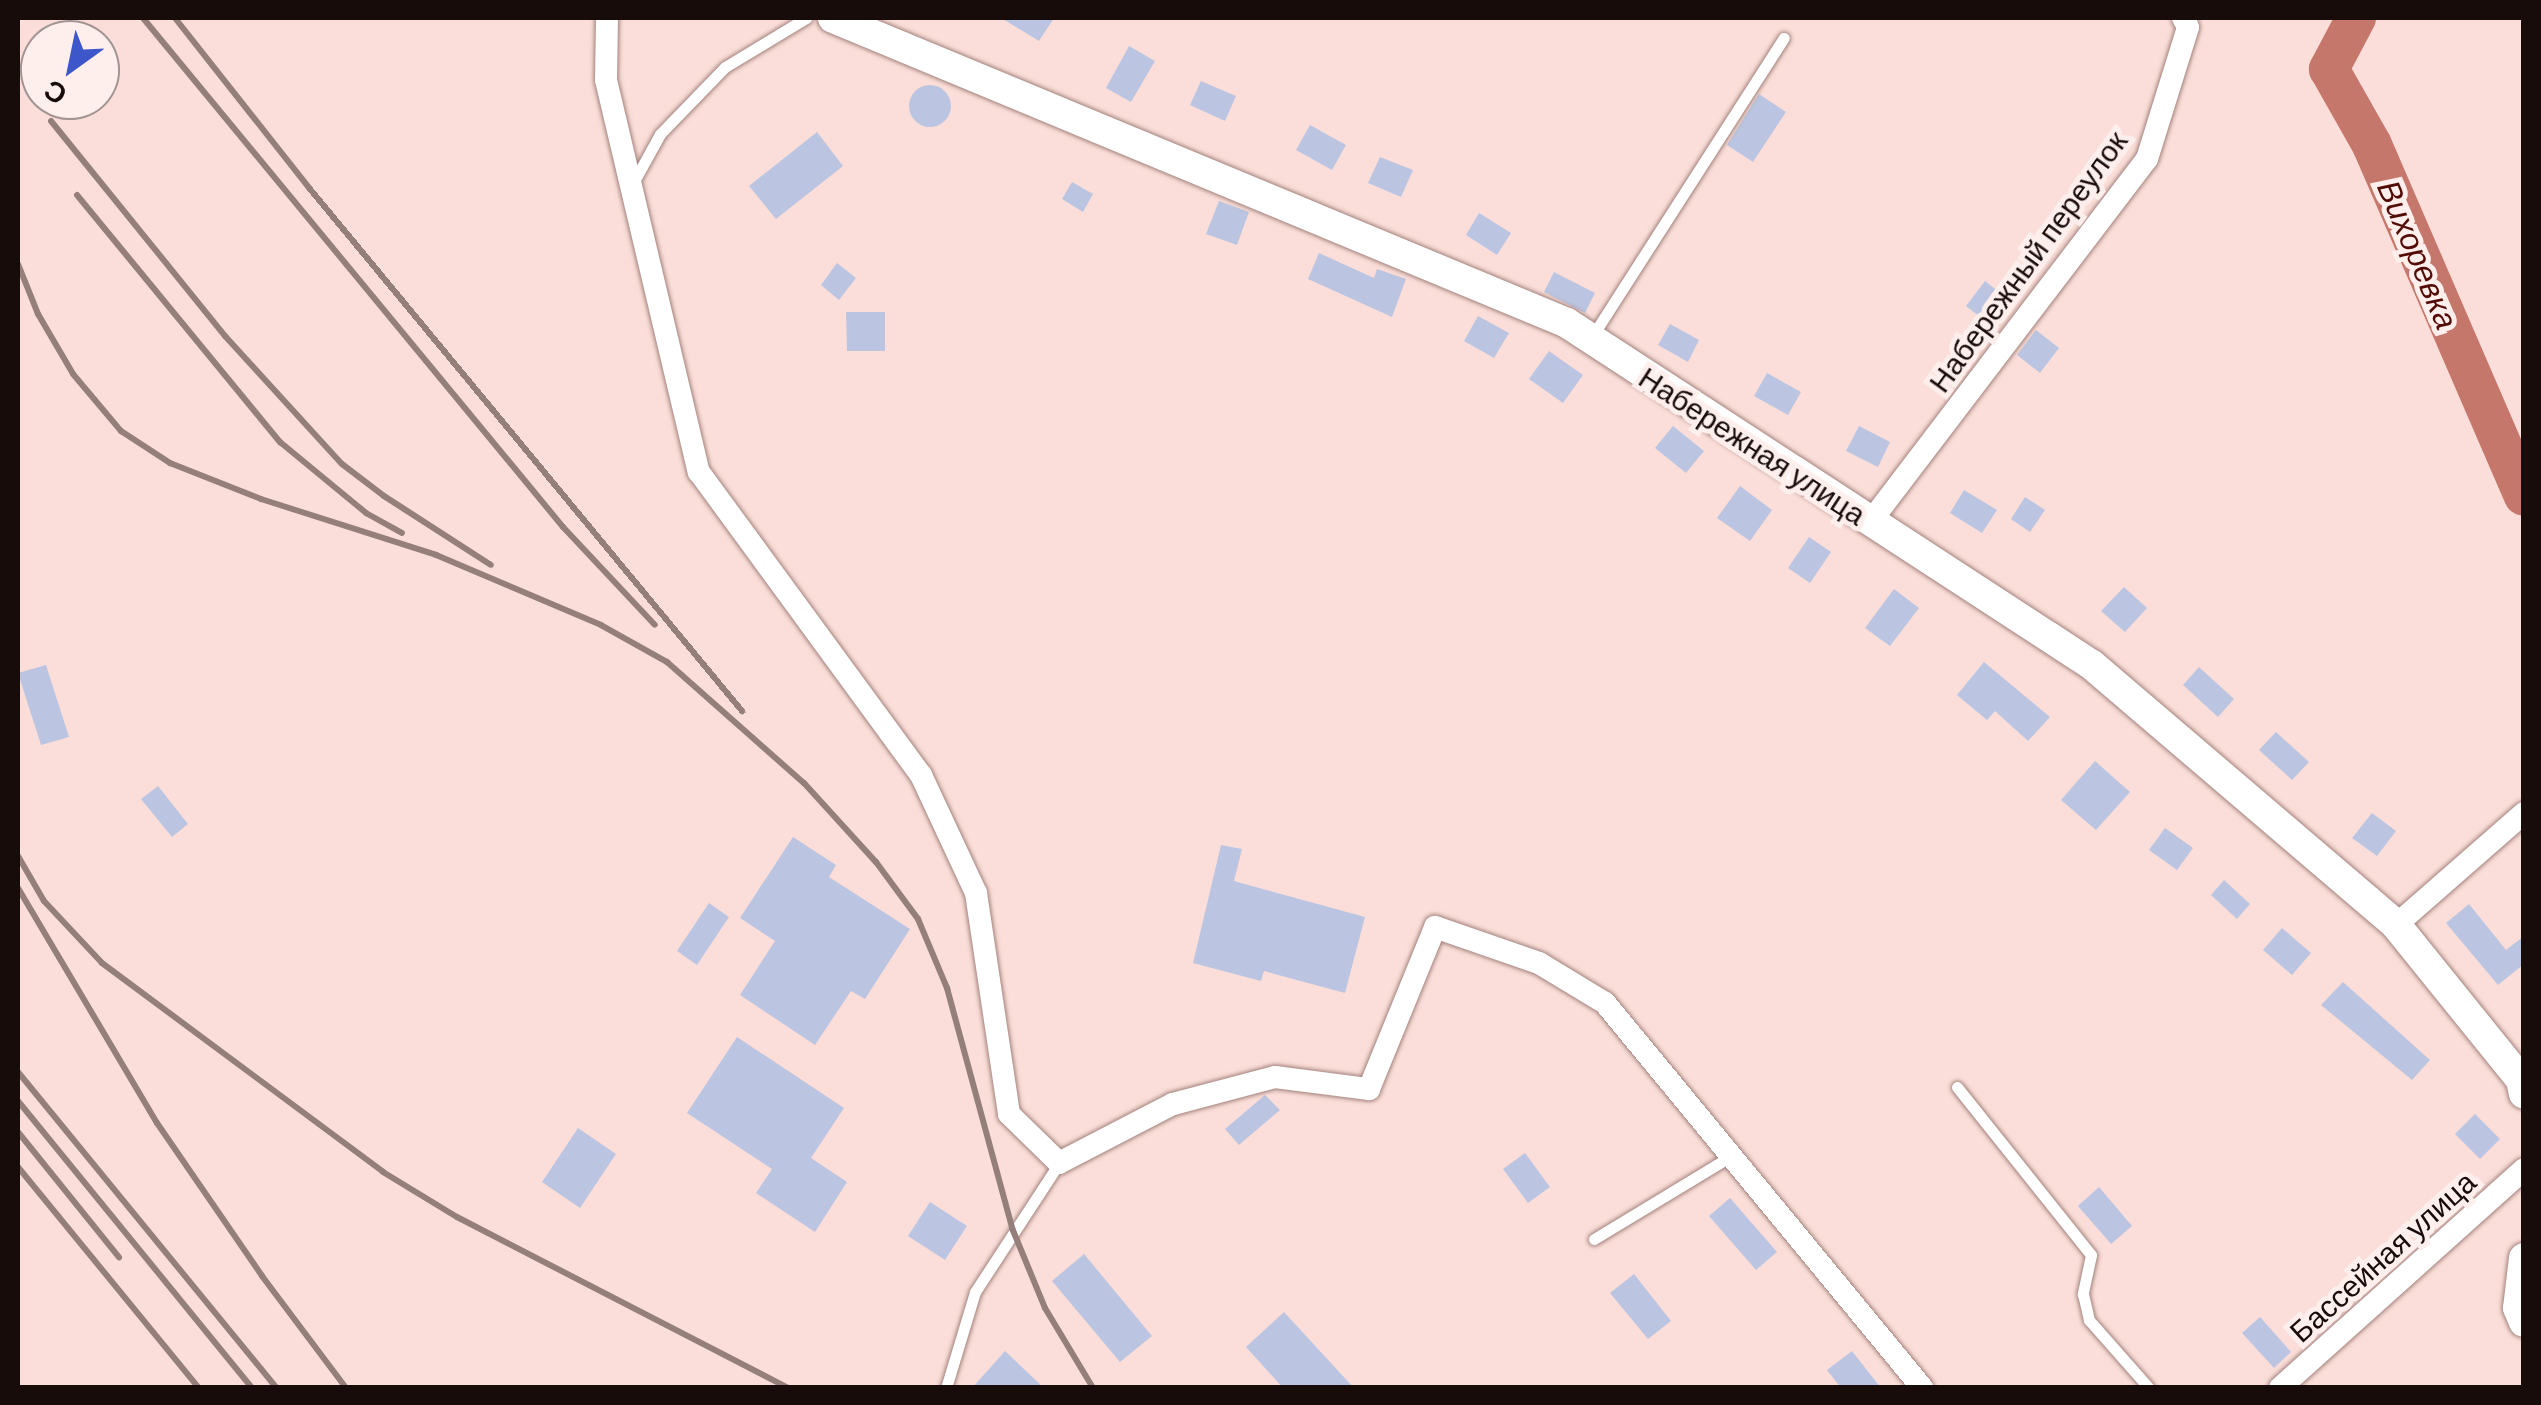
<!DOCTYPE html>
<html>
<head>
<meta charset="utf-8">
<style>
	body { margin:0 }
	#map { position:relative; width:2541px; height:1405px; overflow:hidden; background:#fbded9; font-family:Barlow,sans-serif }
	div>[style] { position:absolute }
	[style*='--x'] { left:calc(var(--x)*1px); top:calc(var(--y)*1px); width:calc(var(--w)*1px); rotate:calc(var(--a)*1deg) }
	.river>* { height:40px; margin:-20px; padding:0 20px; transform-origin:20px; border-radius:20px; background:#c5776b }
	.building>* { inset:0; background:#bbc5e1 }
	.round { border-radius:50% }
	.roads { filter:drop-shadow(0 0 2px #a2827d) drop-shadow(0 0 2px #a2827d) }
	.service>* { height:11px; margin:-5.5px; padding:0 5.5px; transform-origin:5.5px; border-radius:5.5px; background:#fff }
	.minor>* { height:22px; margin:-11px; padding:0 11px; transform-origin:11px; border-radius:11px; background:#fff }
	.tertiary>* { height:30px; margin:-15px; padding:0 15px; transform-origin:15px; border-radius:15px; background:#fff }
	.rail>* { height:6px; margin:-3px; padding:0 3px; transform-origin:3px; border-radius:3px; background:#947f7b }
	span { translate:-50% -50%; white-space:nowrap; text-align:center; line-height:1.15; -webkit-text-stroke:10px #feefed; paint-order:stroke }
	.street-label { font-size:30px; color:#170c0a }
	.water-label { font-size:32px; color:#530b06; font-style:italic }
	.frame { position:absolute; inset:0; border:20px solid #170c0a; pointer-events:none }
	.north { position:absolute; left:20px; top:20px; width:100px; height:100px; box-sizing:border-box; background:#feefed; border:2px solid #a29492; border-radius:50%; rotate:213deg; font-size:28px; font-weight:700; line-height:40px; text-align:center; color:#170c0a }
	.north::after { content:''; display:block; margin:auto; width:35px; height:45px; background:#3d57ca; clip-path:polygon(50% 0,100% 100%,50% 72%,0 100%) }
</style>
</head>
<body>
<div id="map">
	<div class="river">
		<div style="--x:2356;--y:18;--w:58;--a:117.9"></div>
		<div style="--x:2329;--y:69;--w:87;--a:60.5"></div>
		<div style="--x:2372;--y:145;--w:382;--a:66.6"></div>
	</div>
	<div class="building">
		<div style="clip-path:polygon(1001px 18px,1054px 18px,1039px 41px)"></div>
		<div style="clip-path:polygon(1129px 46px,1155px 61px,1131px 102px,1106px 88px)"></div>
		<div style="clip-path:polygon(1201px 81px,1236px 96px,1225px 121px,1190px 105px)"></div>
		<div class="round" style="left:909px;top:85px;width:42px;height:42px"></div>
		<div style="clip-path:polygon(1759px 94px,1786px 112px,1753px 162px,1727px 145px)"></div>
		<div style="clip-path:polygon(1310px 125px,1346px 145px,1332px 170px,1296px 150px)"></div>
		<div style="clip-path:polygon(817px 132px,843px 166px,776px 219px,749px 186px)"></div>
		<div style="clip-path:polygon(1380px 157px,1413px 170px,1401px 197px,1368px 183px)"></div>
		<div style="clip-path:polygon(1072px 182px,1093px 194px,1083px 212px,1062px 199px)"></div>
		<div style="clip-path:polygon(1219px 201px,1249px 212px,1237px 245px,1206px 234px)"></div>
		<div style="clip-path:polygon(1479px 213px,1511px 233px,1497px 255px,1466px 235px)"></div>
		<div style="clip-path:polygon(1319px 253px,1374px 278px,1377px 269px,1406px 279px,1392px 317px,1308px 279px)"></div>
		<div style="clip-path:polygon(837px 263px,856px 278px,839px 300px,821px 285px)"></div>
		<div style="clip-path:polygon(1554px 272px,1595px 293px,1585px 313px,1544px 292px)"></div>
		<div style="clip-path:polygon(1985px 281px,2009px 300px,1989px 324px,1966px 306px)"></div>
		<div style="clip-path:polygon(846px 312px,885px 312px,885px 351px,847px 351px)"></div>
		<div style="clip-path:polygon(1478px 316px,1509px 333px,1494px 358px,1464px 341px)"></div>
		<div style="clip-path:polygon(1670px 324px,1699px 340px,1688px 362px,1658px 345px)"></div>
		<div style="clip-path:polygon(2036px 330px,2059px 348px,2040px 373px,2017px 355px)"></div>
		<div style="clip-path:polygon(1549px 351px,1583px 375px,1563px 403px,1529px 379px)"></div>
		<div style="clip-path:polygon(1767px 373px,1801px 392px,1788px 415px,1754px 396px)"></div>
		<div style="clip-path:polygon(1673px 426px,1704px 451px,1686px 473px,1655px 448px)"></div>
		<div style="clip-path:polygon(1859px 426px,1890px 442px,1878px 467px,1846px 451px)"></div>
		<div style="clip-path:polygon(1740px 486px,1772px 510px,1750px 541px,1717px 518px)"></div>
		<div style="clip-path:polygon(1964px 490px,1997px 510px,1982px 533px,1950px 513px)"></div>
		<div style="clip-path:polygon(2025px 497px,2045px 510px,2030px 532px,2011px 519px)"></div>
		<div style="clip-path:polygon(1809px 537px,1831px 552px,1810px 583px,1788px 568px)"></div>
		<div style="clip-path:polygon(2124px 587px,2147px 608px,2125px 632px,2101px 611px)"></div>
		<div style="clip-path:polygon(1894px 589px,1919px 608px,1890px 646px,1865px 628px)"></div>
		<div style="clip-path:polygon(1984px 662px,2050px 717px,2028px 741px,1995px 711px,1987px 720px,1957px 695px)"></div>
		<div style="clip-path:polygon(46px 665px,69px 737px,41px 745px,18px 673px)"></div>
		<div style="clip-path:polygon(2199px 667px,2234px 699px,2218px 717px,2183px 685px)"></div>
		<div style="clip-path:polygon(2276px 732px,2309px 762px,2292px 780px,2259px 750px)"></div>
		<div style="clip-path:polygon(2095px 761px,2130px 792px,2096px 830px,2061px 800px)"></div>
		<div style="clip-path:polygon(158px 786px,188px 824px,172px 837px,141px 799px)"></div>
		<div style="clip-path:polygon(2372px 813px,2396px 831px,2377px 856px,2352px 838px)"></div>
		<div style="clip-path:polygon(2165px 828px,2193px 848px,2177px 870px,2149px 850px)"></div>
		<div style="clip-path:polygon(793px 837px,836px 865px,829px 877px,910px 929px,865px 999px,851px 991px,815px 1045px,740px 995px,775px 941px,740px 918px)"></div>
		<div style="clip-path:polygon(1221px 845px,1242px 849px,1234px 881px,1365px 917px,1345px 993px,1264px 971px,1261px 981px,1193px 963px)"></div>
		<div style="clip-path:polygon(2224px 880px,2250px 904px,2237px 919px,2211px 895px)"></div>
		<div style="clip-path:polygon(709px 903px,729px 917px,697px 965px,677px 951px)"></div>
		<div style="clip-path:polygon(2469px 904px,2506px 950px,2524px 936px,2524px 964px,2498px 985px,2446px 923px)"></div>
		<div style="clip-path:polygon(2282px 928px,2311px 953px,2292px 975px,2263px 950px)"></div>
		<div style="clip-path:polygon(2343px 982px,2430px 1060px,2412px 1080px,2321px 1005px)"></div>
		<div style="clip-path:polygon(737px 1037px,844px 1108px,811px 1158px,847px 1182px,815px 1232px,756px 1193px,772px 1169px,687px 1113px)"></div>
		<div style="clip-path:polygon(1265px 1095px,1280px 1110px,1239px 1145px,1225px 1129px)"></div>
		<div style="clip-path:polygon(2475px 1114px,2500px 1139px,2480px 1159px,2455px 1134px)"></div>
		<div style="clip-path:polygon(578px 1128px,616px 1154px,580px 1208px,542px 1182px)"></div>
		<div style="clip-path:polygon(1525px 1153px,1550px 1187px,1528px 1203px,1503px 1169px)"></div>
		<div style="clip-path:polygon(2099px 1187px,2132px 1226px,2111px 1244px,2078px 1206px)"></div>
		<div style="clip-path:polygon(1730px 1198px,1777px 1252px,1756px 1270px,1709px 1216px)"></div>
		<div style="clip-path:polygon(930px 1202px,967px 1226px,945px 1260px,908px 1236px)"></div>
		<div style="clip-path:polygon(1084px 1254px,1152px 1336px,1120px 1362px,1052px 1281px)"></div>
		<div style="clip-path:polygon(1634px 1274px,1671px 1321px,1648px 1339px,1610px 1293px)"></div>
		<div style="clip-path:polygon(1284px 1312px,1354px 1388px,1283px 1388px,1246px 1347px)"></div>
		<div style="clip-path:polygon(2260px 1317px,2291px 1352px,2274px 1368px,2242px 1333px)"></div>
		<div style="clip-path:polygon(1005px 1351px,1044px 1388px,972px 1388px)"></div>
		<div style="clip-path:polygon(1852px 1351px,1881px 1388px,1841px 1388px,1827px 1370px)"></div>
	</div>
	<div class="roads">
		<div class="service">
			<div style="--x:633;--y:183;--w:56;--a:-61.1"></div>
			<div style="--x:660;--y:134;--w:93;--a:-45.9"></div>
			<div style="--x:725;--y:67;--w:95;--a:-31.2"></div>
			<div style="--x:1593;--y:335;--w:353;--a:-57.3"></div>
			<div style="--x:1957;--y:1087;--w:215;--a:51.4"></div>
			<div style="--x:2091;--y:1255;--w:40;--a:102"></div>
			<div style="--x:2083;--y:1294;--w:27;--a:77"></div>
			<div style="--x:2089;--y:1320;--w:91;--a:48.6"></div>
			<div style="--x:1594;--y:1239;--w:160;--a:-31.2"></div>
			<div style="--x:946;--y:1388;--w:100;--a:-73.2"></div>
			<div style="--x:975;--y:1292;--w:154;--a:-56.9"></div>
		</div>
		<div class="minor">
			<div style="--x:607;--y:18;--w:62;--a:90.9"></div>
			<div style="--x:606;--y:80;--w:403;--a:76.7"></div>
			<div style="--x:699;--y:472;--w:376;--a:53.8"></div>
			<div style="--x:921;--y:775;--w:130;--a:65"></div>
			<div style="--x:976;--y:893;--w:223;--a:81.5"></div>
			<div style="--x:1009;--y:1114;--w:70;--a:44.4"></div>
			<div style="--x:1059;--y:1163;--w:128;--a:-27.4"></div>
			<div style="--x:1173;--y:1104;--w:106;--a:-14.8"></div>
			<div style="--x:1275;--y:1077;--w:95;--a:7.3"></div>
			<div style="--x:1369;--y:1089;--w:175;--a:-67.8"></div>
			<div style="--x:1435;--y:927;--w:110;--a:19.1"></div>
			<div style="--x:1539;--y:963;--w:77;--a:31.2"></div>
			<div style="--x:1605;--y:1003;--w:499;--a:50.5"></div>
			<div style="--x:1871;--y:521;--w:455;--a:-52.7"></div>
			<div style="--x:2147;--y:159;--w:138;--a:-72.7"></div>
			<div style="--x:2188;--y:27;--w:10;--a:-119"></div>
			<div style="--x:2396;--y:925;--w:170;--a:-41.2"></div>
			<div style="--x:2280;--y:1388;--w:328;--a:-41.9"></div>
		</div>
		<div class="tertiary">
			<div style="--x:833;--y:18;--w:795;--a:22.56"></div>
			<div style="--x:1567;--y:323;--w:627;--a:33.08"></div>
			<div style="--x:2092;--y:665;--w:400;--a:40.5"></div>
			<div style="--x:2396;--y:925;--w:199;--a:51.1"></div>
			<div style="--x:2521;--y:1080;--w:14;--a:78"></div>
			<div style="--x:2524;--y:1258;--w:50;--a:96.8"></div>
			<div style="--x:2518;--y:1308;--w:15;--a:67"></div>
		</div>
	</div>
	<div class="rail">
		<div style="--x:143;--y:18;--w:660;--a:50.47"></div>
		<div style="--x:563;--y:527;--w:134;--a:46.8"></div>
		<div style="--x:175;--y:18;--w:218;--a:51.7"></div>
		<div style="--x:310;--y:189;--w:678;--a:50.39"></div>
		<div style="--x:51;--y:121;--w:277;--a:51"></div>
		<div style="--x:225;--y:336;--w:173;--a:47.6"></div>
		<div style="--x:342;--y:464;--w:53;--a:37.3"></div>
		<div style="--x:384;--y:496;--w:127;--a:32.8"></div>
		<div style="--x:77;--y:195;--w:320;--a:50.6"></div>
		<div style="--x:280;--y:442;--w:112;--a:39.5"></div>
		<div style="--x:366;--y:513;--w:41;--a:29.1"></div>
		<div style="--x:18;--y:264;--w:54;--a:68.2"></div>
		<div style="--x:38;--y:314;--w:69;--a:59.7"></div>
		<div style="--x:73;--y:374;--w:75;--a:49.9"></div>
		<div style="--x:121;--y:431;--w:59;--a:33.1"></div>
		<div style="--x:170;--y:463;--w:98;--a:21.6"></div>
		<div style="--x:261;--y:499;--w:184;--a:17.7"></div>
		<div style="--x:436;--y:555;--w:179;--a:23"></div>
		<div style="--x:601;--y:625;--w:76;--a:29.3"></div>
		<div style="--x:667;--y:662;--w:183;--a:41.5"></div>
		<div style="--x:804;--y:783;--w:107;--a:47.7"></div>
		<div style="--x:876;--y:862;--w:71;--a:53.6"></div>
		<div style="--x:918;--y:919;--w:75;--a:67.2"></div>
		<div style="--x:947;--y:988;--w:249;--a:74.8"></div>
		<div style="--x:1012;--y:1228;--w:87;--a:67.6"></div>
		<div style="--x:1045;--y:1308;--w:93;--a:59"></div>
		<div style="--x:18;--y:856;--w:52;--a:60"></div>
		<div style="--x:44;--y:901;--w:85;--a:46.9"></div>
		<div style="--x:102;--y:963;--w:350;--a:36.6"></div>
		<div style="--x:383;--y:1172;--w:87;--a:31.3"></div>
		<div style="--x:457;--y:1217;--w:373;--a:27.3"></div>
		<div style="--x:18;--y:888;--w:273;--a:59.4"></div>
		<div style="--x:157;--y:1123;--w:186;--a:55.5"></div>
		<div style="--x:262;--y:1276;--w:140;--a:53.1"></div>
		<div style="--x:18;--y:1072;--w:409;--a:50.7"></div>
		<div style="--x:18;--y:1101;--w:370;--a:50.8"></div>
		<div style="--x:18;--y:1132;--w:161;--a:51.1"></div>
		<div style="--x:18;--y:1167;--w:286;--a:50.7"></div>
	</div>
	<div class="street-label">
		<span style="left:2027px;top:261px;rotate:-54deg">Набережный переулок</span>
		<span style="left:1753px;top:445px;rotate:33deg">Набережная улица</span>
		<span style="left:2382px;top:1256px;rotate:-42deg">Бассейная улица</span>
	</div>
	<div class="water-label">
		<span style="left:2419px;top:254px;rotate:67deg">Вихоревка</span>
	</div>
	<div class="frame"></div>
	<div class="north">С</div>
</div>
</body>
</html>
